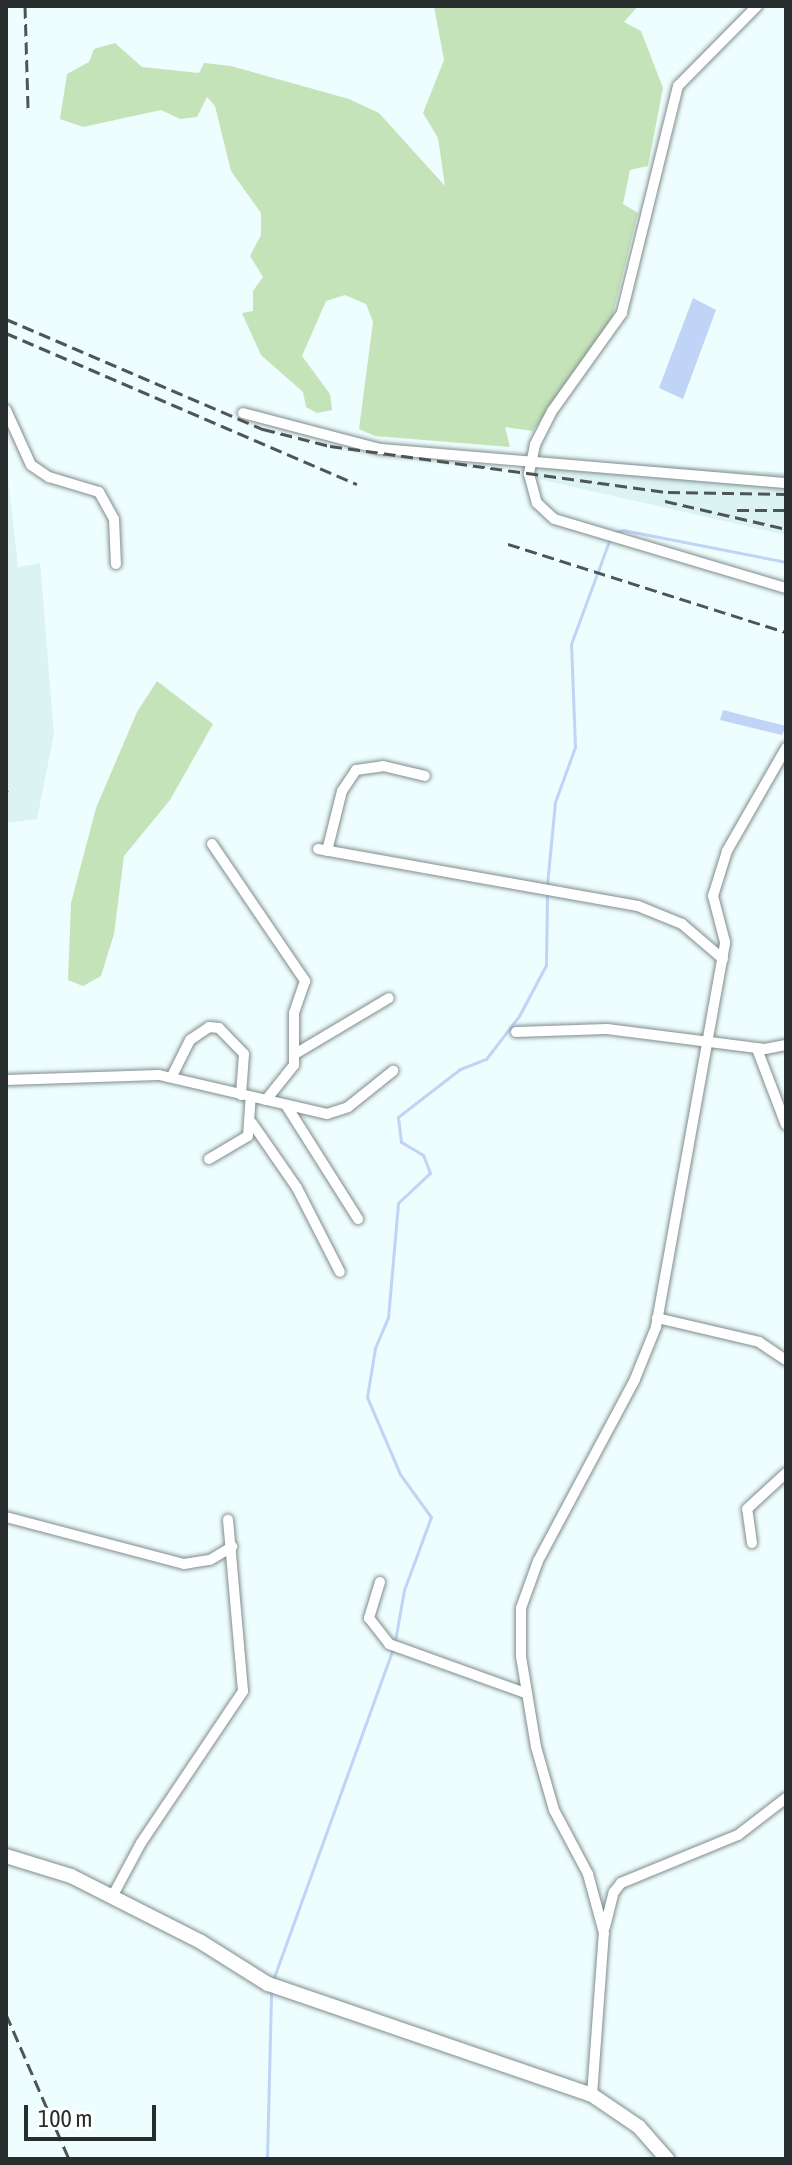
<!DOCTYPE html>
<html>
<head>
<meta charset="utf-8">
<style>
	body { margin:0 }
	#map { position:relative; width:792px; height:2165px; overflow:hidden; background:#eefdfd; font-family:"Asap Condensed",sans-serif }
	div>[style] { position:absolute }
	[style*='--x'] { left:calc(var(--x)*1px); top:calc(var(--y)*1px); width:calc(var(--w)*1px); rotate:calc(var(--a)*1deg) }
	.built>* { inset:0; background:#dbf3f3 }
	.green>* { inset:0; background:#c4e3b9 }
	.water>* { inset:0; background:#bfd4f6 }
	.stream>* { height:3px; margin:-1.5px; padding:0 1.5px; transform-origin:1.5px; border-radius:1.5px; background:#bfd4f6 }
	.roads { filter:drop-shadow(0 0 2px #808c8d) drop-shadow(0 0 2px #808c8d) }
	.minor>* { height:10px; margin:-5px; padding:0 5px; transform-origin:5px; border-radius:5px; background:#fff }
	.secondary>* { height:14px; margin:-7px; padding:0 7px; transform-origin:7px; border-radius:7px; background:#fff }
	.rail>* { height:3px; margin-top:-1.5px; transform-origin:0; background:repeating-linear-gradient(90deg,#4e5556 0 12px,transparent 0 18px) }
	span { translate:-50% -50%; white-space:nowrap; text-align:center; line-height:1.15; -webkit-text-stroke:6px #fff; paint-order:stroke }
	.frame { position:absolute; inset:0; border:8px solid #282d2e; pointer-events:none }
	.scale { position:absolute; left:24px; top:2105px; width:132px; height:36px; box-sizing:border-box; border:4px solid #282d2e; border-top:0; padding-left:10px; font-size:24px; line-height:28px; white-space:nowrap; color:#282d2e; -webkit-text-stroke:6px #fff; paint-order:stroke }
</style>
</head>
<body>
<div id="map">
	<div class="built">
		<div style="clip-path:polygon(548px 459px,786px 473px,786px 535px,534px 478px)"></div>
		<div style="clip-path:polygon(6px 460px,18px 567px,40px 563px,54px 734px,37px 819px,6px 823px)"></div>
	</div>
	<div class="green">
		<div style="clip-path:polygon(434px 6px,638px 6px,624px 22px,641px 31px,663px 88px,648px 166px,630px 170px,623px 204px,638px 213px,612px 318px,533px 431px,505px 427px,510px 447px,375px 436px,359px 429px,373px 322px,366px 304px,345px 295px,326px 301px,302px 356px,330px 394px,332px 410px,317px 413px,306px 407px,303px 392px,261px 355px,242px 313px,253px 311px,253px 291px,263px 277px,250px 256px,261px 235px,261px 213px,231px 171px,215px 106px,207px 97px,197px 117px,180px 119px,161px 110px,83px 127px,60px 119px,67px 74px,89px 62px,94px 49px,115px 43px,142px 67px,199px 73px,204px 63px,231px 66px,349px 99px,379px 113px,445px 186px,438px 138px,423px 113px,444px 60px)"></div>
		<div style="clip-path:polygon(157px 681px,213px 724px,170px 800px,124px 856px,114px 934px,101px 976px,83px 986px,68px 980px,71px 903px,96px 808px,137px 712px)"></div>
	</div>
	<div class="water">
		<div style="clip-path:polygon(693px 298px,716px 310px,683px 399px,659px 388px)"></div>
		<div style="clip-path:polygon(723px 710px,786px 726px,782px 735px,720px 720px)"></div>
	</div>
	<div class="stream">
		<div style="--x:547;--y:885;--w:83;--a:-84.5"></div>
		<div style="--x:555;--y:802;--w:59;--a:-70"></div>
		<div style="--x:575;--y:747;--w:103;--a:-92.2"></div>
		<div style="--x:571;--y:644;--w:118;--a:-69.7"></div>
		<div style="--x:612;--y:533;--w:11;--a:-15"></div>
		<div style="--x:623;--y:530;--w:166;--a:11.1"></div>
		<div style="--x:395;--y:1641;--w:52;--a:-80"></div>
		<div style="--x:404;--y:1590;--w:78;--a:-69.7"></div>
		<div style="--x:431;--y:1517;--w:53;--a:-125.8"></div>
		<div style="--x:400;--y:1474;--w:84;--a:-113.2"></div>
		<div style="--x:367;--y:1397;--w:50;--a:-80.7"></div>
		<div style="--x:375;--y:1348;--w:33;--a:-67"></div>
		<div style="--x:388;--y:1318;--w:115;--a:-85"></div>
		<div style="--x:398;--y:1203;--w:44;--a:-43.2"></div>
		<div style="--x:430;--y:1173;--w:19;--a:-111"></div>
		<div style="--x:423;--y:1155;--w:26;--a:-149"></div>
		<div style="--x:401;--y:1142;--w:25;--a:-97"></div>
		<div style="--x:398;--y:1117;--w:78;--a:-37.7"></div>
		<div style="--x:460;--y:1069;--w:28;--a:-21"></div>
		<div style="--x:486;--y:1059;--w:54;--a:-52.5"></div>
		<div style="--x:519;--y:1016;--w:58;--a:-62.1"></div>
		<div style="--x:546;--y:965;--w:72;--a:-89.2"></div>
		<div style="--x:273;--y:1980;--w:353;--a:-70.1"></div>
		<div style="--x:267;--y:2159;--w:168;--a:-88.6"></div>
	</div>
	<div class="roads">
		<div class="minor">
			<div style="--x:757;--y:6;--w:112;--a:134.6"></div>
			<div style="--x:678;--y:86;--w:234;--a:103.9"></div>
			<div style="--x:622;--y:313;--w:120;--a:125.5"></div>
			<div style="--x:552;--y:411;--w:38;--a:117"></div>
			<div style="--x:535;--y:445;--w:30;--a:102"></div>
			<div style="--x:529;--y:474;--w:30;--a:75"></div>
			<div style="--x:537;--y:503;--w:23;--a:43"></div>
			<div style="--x:554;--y:519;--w:242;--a:16.6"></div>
			<div style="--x:6;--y:410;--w:60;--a:65.6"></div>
			<div style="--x:31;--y:465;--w:22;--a:34"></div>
			<div style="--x:49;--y:477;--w:52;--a:16.7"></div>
			<div style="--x:99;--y:492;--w:31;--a:61"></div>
			<div style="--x:114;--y:519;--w:45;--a:87.5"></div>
			<div style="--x:243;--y:413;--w:142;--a:14.7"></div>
			<div style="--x:380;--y:449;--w:407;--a:4.8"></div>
			<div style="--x:212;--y:844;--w:166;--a:55.8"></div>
			<div style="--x:305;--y:981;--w:34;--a:109"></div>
			<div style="--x:294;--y:1013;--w:52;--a:90"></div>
			<div style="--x:294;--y:1065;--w:45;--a:128.7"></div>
			<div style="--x:318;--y:849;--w:325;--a:10.1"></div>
			<div style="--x:638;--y:906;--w:48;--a:22.2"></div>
			<div style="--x:682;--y:924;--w:54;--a:40.5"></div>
			<div style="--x:327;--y:851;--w:62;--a:-76"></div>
			<div style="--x:342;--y:791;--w:25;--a:-56"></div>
			<div style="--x:356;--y:770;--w:27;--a:-8"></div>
			<div style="--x:383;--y:766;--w:43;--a:13.4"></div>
			<div style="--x:516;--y:1032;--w:91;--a:-1.9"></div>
			<div style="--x:607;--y:1029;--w:159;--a:7.2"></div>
			<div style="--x:765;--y:1049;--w:21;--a:-11"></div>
			<div style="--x:757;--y:1049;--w:81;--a:69.1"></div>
			<div style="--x:295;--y:1054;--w:109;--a:-30.8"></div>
			<div style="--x:172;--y:1076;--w:40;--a:-63.4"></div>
			<div style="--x:190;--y:1040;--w:23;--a:-34"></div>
			<div style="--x:209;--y:1027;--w:10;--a:6"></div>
			<div style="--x:219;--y:1028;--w:36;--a:46"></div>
			<div style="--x:244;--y:1054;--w:41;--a:94.2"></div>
			<div style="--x:6;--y:1080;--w:153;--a:-1.9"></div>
			<div style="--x:159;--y:1075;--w:172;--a:13.1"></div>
			<div style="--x:327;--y:1114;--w:22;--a:-18"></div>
			<div style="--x:348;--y:1107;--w:58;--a:-38.7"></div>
			<div style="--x:286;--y:1105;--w:135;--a:57.7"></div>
			<div style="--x:252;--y:1123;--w:79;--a:55.3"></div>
			<div style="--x:297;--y:1188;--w:94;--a:62.9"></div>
			<div style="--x:209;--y:1159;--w:45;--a:-30.5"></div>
			<div style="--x:248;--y:1136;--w:39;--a:-86"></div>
			<div style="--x:657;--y:1318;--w:105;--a:13.2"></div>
			<div style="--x:759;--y:1342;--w:32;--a:34"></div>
			<div style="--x:6;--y:1517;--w:184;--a:14.8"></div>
			<div style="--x:184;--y:1564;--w:26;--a:-9"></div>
			<div style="--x:210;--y:1560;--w:26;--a:-31"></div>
			<div style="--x:752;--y:1543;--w:34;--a:-98"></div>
			<div style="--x:747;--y:1509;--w:53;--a:-42.7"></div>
			<div style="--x:380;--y:1582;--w:38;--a:107"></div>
			<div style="--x:369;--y:1618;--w:33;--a:52"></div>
			<div style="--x:389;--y:1644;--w:145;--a:19.8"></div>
			<div style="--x:112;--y:1897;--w:61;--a:-61.8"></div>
			<div style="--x:141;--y:1843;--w:183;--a:-56.1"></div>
			<div style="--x:243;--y:1691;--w:172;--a:-95"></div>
			<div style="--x:605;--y:1927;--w:36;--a:-76"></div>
			<div style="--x:614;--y:1892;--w:11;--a:-52"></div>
			<div style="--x:621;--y:1883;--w:126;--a:-22.3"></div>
			<div style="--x:738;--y:1835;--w:61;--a:-37.6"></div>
			<div style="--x:592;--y:2095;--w:162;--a:-85.8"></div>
			<div style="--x:604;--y:1933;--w:61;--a:-105.2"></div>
			<div style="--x:588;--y:1874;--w:72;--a:-118"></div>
			<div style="--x:554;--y:1810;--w:66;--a:-105.9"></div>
			<div style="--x:536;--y:1747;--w:92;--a:-99.4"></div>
			<div style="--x:521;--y:1656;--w:48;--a:-90"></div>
			<div style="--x:521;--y:1608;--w:50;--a:-70.1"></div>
			<div style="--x:538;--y:1561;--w:206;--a:-61.9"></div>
			<div style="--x:635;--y:1379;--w:56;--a:-68"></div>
			<div style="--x:656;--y:1327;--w:391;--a:-79.8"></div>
			<div style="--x:725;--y:942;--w:48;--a:-104.6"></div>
			<div style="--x:713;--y:896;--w:47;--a:-72.7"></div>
			<div style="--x:727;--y:851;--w:119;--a:-60.2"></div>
		</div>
		<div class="secondary">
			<div style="--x:6;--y:1856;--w:68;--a:17.1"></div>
			<div style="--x:71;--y:1876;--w:146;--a:26.9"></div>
			<div style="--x:201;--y:1942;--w:79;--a:32.1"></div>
			<div style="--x:268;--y:1984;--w:342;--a:18.9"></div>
			<div style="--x:592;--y:2095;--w:57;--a:34.2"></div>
			<div style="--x:639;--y:2127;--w:43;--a:48.8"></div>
		</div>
	</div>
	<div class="rail">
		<div style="--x:25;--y:6;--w:104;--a:88.3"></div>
		<div style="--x:6;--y:319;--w:280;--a:23.2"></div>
		<div style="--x:263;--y:429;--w:69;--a:14.2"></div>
		<div style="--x:330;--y:446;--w:341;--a:7.8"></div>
		<div style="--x:668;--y:492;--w:118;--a:1"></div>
		<div style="--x:6;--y:333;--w:382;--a:23.3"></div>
		<div style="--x:665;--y:501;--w:124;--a:13"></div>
		<div style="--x:737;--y:510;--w:49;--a:0"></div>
		<div style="--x:508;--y:544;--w:292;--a:17.6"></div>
		<div style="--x:6;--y:787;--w:5;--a:79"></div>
		<div style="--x:6;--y:2014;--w:158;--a:66.5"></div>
	</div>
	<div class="frame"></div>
	<div class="scale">100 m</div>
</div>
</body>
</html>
